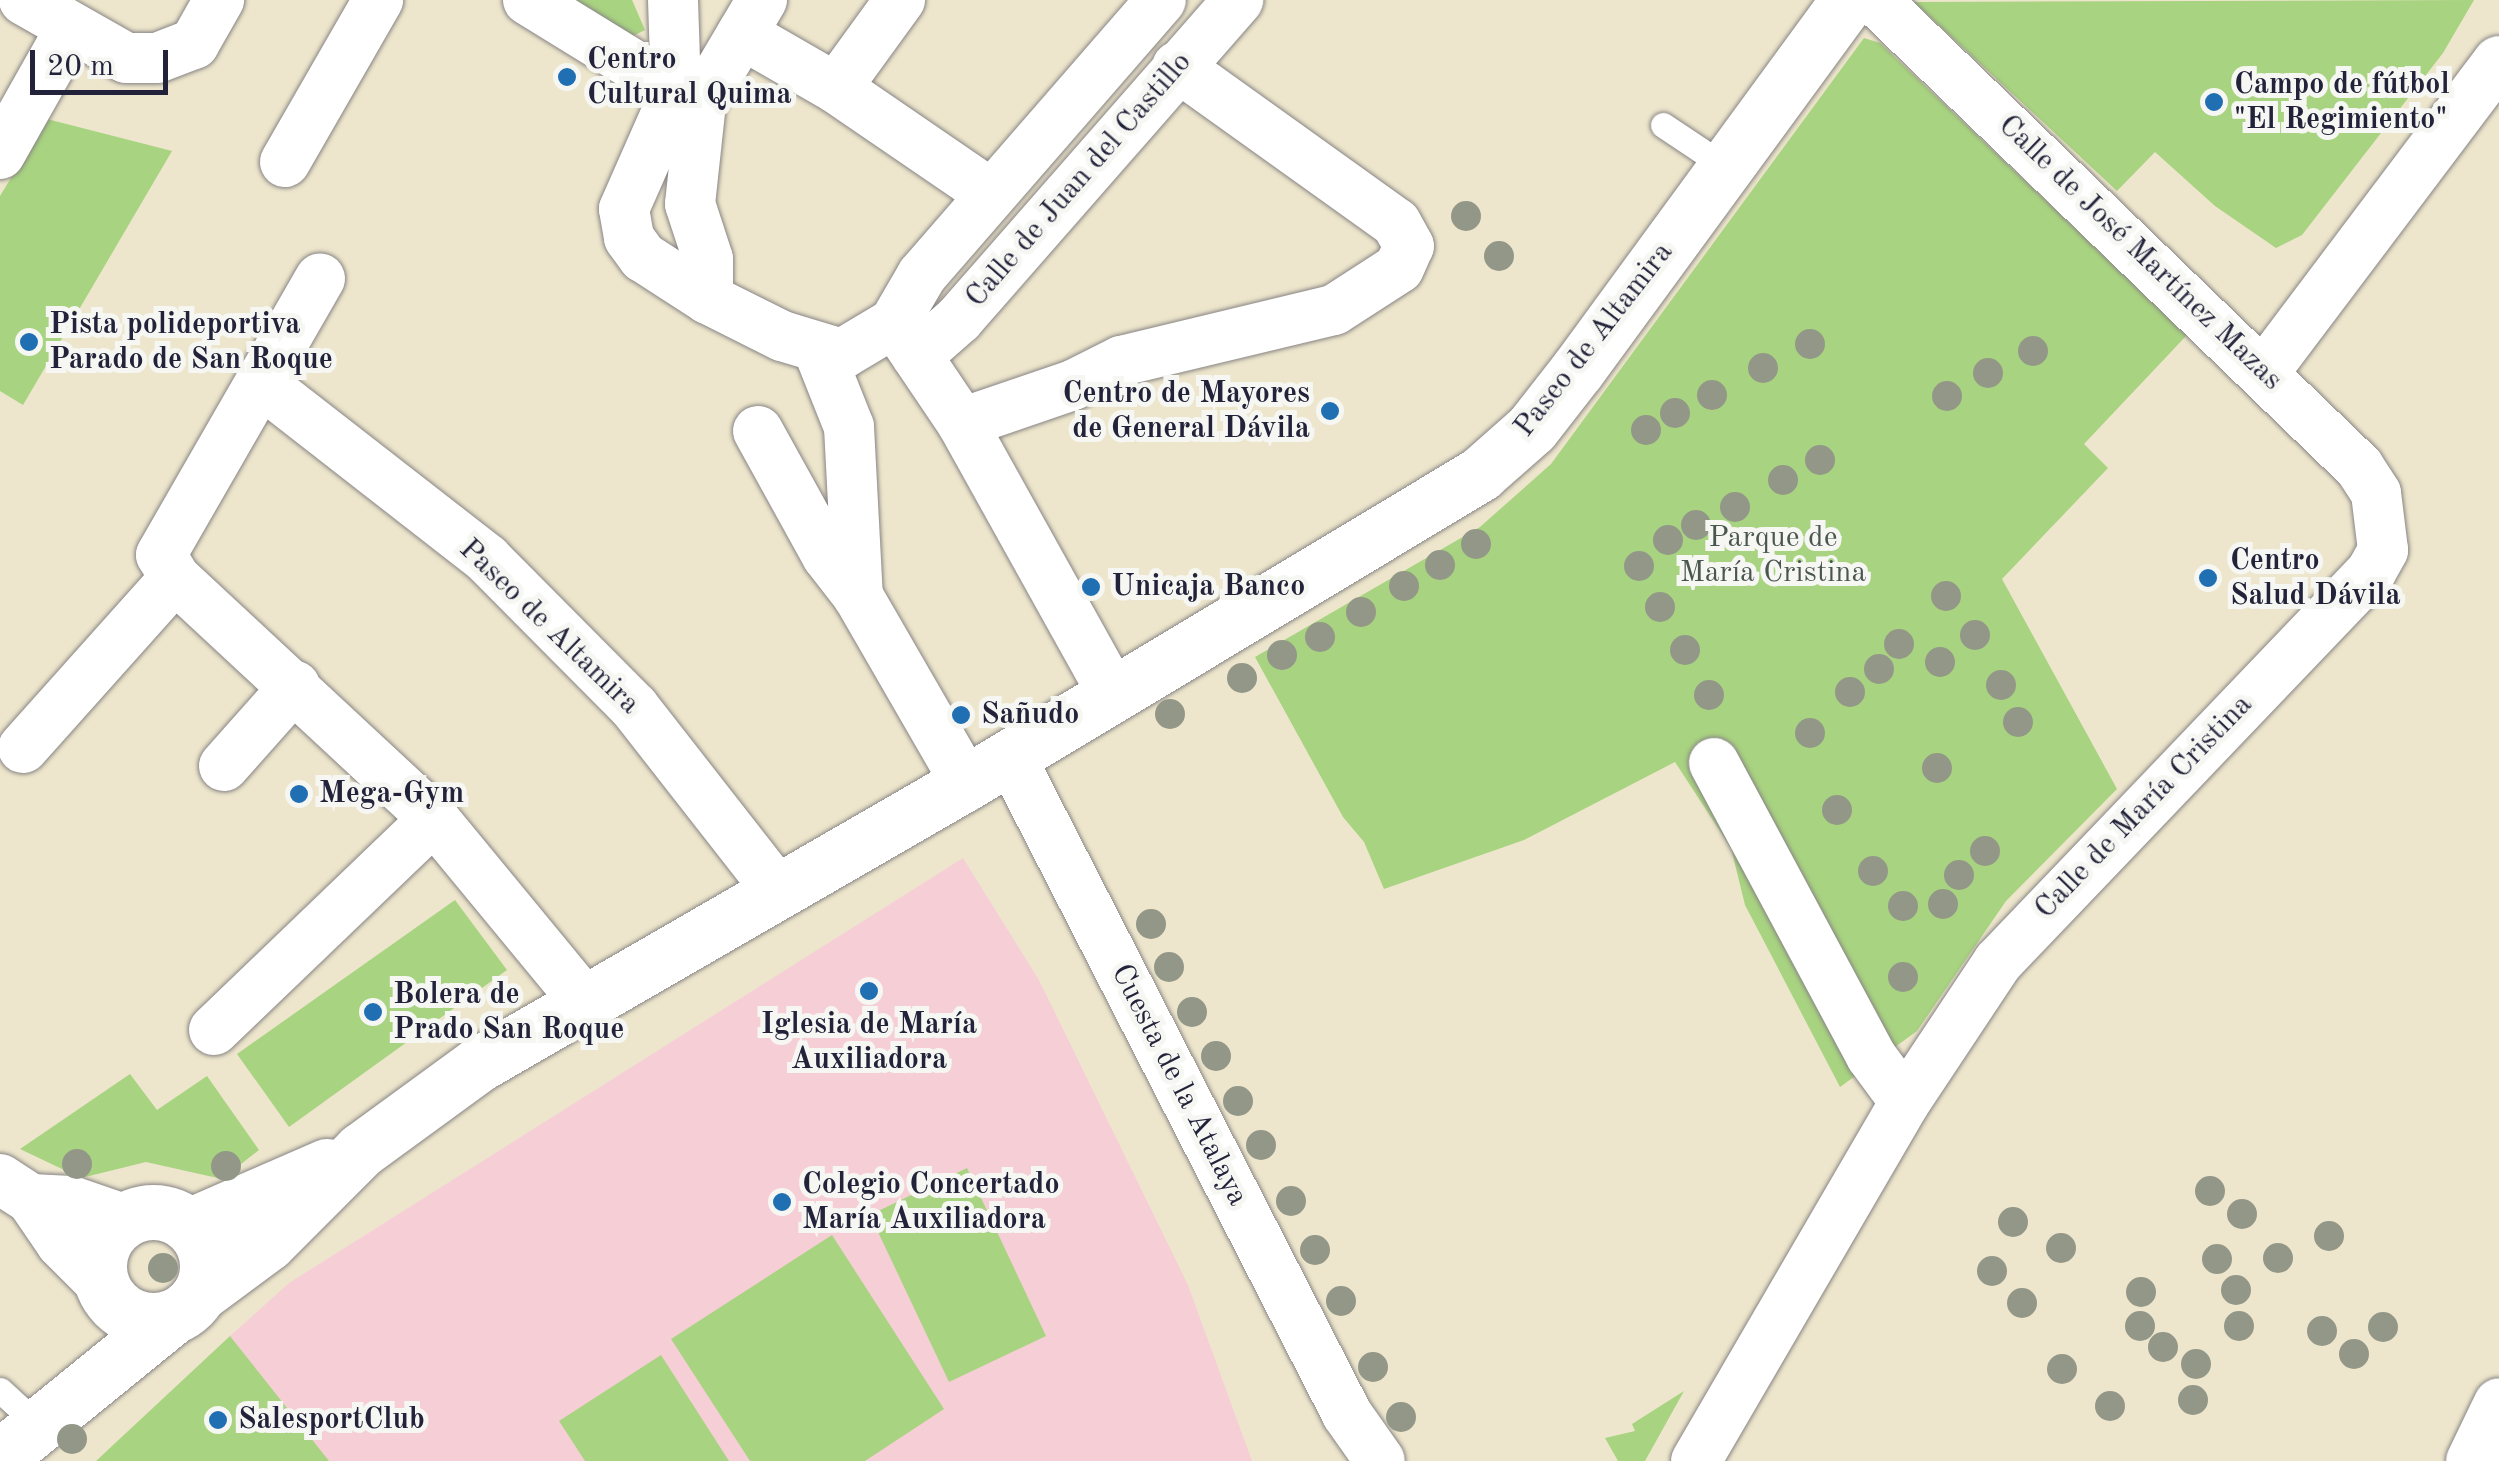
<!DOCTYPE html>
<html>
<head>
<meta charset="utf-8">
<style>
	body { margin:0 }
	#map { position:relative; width:2499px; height:1461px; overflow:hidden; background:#ede6cc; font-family:"Old Standard TT",serif }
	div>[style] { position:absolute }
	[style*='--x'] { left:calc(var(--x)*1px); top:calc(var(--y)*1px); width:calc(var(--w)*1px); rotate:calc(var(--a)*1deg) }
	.built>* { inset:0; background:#f6cfd6 }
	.green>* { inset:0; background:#a8d380 }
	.roads { filter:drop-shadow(0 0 2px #888484) drop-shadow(0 0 2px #888484) }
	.lane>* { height:25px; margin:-12.5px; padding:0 12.5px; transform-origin:12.5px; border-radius:12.5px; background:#fff }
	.street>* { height:50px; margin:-25px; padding:0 25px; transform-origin:25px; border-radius:25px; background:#fff }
	.secondary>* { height:55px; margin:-27.5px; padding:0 27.5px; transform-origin:27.5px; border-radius:27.5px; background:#fff }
	.secondary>.ring { margin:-27.5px; padding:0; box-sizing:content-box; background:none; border:55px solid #fff; border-radius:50% }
	.trees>* { width:30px; height:30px; margin:-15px; border-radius:50%; background:#939788 }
	.dots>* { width:28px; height:28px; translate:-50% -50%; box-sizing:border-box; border:5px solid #f6f6f2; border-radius:50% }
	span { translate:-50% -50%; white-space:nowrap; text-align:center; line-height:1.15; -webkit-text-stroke:10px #f6f6f2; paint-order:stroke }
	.poi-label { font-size:30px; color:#22223b; font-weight:700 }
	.left { translate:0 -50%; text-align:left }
	.right { translate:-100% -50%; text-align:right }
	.street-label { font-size:30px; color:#22223b }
	.park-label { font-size:30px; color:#4a5750 }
	.scale { position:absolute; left:30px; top:50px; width:138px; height:45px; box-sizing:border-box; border:5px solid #22223b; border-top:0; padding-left:12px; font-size:30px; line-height:35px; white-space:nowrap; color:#22223b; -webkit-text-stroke:8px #f6f6f2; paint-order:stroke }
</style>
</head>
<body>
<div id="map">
	<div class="built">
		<div style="clip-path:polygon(963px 858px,1039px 980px,1188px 1285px,1252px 1461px,328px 1461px,230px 1336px,289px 1283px)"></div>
	</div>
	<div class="green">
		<div style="clip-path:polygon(560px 0,632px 0,645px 30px,625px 40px)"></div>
		<div style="clip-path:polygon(2474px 0,2443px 53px,2302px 235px,2276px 248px,2215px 206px,2155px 152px,2117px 191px,1914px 2px)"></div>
		<div style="clip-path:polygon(1864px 38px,1880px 43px,2187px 335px,2084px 444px,2108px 468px,2002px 579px,2117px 789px,2006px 901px,1917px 1031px,1840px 1087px,1745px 905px,1731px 848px,1675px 762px,1524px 840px,1384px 889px,1364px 842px,1343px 817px,1255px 657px,1480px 527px,1551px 464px)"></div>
		<div style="clip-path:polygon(47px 119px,172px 151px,23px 405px,0 391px,0 196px)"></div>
		<div style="clip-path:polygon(455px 900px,507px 970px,289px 1127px,237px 1054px)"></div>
		<div style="clip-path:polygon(130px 1074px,157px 1110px,207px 1076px,259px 1150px,222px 1179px,146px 1162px,81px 1178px,20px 1149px)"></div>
		<div style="clip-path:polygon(967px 1168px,1046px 1336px,949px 1382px,870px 1215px)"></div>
		<div style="clip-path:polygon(832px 1235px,944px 1409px,865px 1461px,750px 1461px,671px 1339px)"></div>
		<div style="clip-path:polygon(230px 1336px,329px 1461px,96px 1461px)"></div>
		<div style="clip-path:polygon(661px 1355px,729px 1461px,585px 1461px,559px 1421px)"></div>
		<div style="clip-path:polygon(1684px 1391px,1645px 1461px,1618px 1461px,1605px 1438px,1635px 1431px,1632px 1424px)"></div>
	</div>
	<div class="roads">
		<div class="lane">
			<div style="--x:1663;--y:125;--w:76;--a:33.7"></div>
			<div style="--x:0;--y:1390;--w:50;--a:42.6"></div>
		</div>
		<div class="street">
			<div style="--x:24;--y:0;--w:117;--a:29.6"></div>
			<div style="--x:126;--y:58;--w:31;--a:0"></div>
			<div style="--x:157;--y:58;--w:40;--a:-21"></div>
			<div style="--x:194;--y:44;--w:51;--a:-60.4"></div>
			<div style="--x:528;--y:0;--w:174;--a:31.6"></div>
			<div style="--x:673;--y:0;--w:91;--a:88.1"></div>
			<div style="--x:676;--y:91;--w:129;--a:113.8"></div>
			<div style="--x:624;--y:209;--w:29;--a:80"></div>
			<div style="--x:629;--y:238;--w:24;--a:54"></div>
			<div style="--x:643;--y:257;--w:77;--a:32.9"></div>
			<div style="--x:708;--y:299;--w:83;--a:26.6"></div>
			<div style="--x:782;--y:336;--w:63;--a:16.7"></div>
			<div style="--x:842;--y:354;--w:61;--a:-30.8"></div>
			<div style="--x:894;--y:323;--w:56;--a:-59.7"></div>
			<div style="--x:922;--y:275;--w:364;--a:-49"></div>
			<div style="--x:742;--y:34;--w:108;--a:29.9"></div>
			<div style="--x:836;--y:88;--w:188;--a:34.4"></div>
			<div style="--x:836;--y:88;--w:109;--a:-54"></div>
			<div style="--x:0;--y:154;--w:145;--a:-60.6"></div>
			<div style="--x:285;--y:162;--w:187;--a:-60.1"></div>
			<div style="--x:708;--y:299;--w:40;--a:-90"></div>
			<div style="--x:708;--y:259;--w:58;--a:-108.1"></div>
			<div style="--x:690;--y:204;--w:102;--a:-83.8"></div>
			<div style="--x:701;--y:103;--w:120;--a:-59.4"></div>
			<div style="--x:900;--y:331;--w:111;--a:56"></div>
			<div style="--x:962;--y:423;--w:309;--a:60.9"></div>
			<div style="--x:818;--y:349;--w:84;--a:68.3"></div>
			<div style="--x:849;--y:427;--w:169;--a:87"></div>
			<div style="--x:858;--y:596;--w:216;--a:60"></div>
			<div style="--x:917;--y:356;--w:56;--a:-41.4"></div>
			<div style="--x:959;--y:319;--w:424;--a:-48.8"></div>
			<div style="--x:2265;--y:371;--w:388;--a:-53"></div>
			<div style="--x:283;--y:400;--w:259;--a:37.9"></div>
			<div style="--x:487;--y:559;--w:209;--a:45.2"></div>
			<div style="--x:634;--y:707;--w:234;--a:52"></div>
			<div style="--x:962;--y:423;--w:117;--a:-18.9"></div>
			<div style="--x:1073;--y:385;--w:54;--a:-26.6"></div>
			<div style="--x:1121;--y:361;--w:219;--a:-13.5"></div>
			<div style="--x:1334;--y:310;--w:77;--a:-32.9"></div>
			<div style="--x:1399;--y:268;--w:24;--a:-66"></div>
			<div style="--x:1409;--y:246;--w:26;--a:-119"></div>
			<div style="--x:1396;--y:223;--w:269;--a:-144.4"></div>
			<div style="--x:758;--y:431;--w:143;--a:61.1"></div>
			<div style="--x:827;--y:556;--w:51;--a:52.2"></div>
			<div style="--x:175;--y:578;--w:27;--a:-121"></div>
			<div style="--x:161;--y:555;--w:319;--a:-60.1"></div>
			<div style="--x:23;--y:748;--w:228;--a:-48.2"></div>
			<div style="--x:175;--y:578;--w:354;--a:42.9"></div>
			<div style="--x:434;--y:819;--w:236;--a:50.5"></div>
			<div style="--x:1010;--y:756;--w:739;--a:62.88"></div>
			<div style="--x:1347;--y:1414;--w:57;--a:54.9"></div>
			<div style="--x:1714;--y:763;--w:332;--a:61.8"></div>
			<div style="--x:1871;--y:1056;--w:57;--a:53.5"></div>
			<div style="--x:224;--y:766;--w:107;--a:-48.4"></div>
			<div style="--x:214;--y:1030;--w:305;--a:-43.8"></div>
			<div style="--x:0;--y:1179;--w:37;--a:33"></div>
			<div style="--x:31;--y:1199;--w:53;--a:55.7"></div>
			<div style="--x:61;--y:1243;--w:57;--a:45"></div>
			<div style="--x:31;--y:1199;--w:40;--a:2.9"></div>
			<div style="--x:71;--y:1201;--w:56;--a:18.8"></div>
			<div style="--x:1696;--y:1461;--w:415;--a:-59.8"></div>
			<div style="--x:1905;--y:1102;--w:168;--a:-56.4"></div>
			<div style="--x:1998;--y:962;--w:540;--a:-46.28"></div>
			<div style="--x:2371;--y:572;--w:25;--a:-61"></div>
			<div style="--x:2383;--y:550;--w:57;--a:-97"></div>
			<div style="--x:2376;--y:493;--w:31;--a:-123"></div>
			<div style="--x:2359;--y:467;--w:673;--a:-136.02"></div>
			<div style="--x:2471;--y:1461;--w:64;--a:-64.2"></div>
		</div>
		<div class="secondary">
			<div class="ring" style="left:99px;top:1212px;width:53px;height:53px"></div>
			<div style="--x:191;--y:1225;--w:148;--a:-23.5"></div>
			<div style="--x:202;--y:1292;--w:82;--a:-36.6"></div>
			<div style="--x:268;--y:1243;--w:132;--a:-45"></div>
			<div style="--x:361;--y:1150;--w:146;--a:-36.1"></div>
			<div style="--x:479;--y:1064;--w:562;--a:-29.99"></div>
			<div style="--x:966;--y:783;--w:600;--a:-31.01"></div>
			<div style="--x:1480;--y:474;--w:69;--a:-41.5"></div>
			<div style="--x:1532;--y:428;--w:75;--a:-52.1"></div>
			<div style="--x:1578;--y:369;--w:457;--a:-53.8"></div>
			<div style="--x:0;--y:1457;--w:219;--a:-39.1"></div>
		</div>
	</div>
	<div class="trees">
		<div style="left:1466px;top:216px"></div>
		<div style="left:1499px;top:256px"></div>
		<div style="left:1810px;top:344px"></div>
		<div style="left:2033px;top:351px"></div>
		<div style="left:1763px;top:368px"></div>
		<div style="left:1988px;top:373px"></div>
		<div style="left:1712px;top:395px"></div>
		<div style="left:1947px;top:396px"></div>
		<div style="left:1675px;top:413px"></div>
		<div style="left:1646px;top:430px"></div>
		<div style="left:1820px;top:460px"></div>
		<div style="left:1783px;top:480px"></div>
		<div style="left:1735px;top:507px"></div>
		<div style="left:1696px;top:525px"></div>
		<div style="left:1668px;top:540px"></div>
		<div style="left:1476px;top:544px"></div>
		<div style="left:1440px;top:565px"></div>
		<div style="left:1639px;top:566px"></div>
		<div style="left:1404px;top:586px"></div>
		<div style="left:1946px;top:596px"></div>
		<div style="left:1660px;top:607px"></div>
		<div style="left:1361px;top:612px"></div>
		<div style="left:1975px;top:635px"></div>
		<div style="left:1320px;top:637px"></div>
		<div style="left:1899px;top:644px"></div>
		<div style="left:1685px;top:650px"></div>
		<div style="left:1282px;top:655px"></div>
		<div style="left:1940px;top:662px"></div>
		<div style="left:1879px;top:669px"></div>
		<div style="left:1242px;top:678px"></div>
		<div style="left:2001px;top:685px"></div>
		<div style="left:1850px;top:692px"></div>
		<div style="left:1709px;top:695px"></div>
		<div style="left:1170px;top:714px"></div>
		<div style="left:2018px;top:722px"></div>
		<div style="left:1810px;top:733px"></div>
		<div style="left:1937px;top:768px"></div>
		<div style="left:1837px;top:810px"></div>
		<div style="left:1985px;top:851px"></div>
		<div style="left:1873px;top:871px"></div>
		<div style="left:1959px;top:875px"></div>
		<div style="left:1943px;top:904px"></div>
		<div style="left:1903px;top:906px"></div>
		<div style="left:1151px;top:924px"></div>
		<div style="left:1169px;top:967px"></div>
		<div style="left:1903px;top:977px"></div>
		<div style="left:1192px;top:1012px"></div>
		<div style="left:1216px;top:1056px"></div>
		<div style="left:1238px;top:1101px"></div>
		<div style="left:1261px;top:1145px"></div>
		<div style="left:77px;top:1164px"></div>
		<div style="left:226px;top:1166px"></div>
		<div style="left:2210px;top:1191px"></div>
		<div style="left:1291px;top:1201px"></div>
		<div style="left:2242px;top:1214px"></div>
		<div style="left:2013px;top:1222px"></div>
		<div style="left:2329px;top:1236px"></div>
		<div style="left:2061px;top:1248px"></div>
		<div style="left:1315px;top:1250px"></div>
		<div style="left:2278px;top:1258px"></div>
		<div style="left:2217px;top:1259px"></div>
		<div style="left:163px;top:1268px"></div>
		<div style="left:1992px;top:1271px"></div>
		<div style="left:2236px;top:1290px"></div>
		<div style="left:2141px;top:1292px"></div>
		<div style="left:1341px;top:1301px"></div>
		<div style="left:2022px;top:1303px"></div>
		<div style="left:2140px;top:1326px"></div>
		<div style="left:2239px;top:1326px"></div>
		<div style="left:2383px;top:1327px"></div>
		<div style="left:2322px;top:1331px"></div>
		<div style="left:2163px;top:1347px"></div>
		<div style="left:2354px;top:1354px"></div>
		<div style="left:2196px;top:1364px"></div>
		<div style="left:1373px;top:1367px"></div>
		<div style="left:2062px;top:1369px"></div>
		<div style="left:2193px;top:1400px"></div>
		<div style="left:2110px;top:1406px"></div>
		<div style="left:1401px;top:1417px"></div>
		<div style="left:72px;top:1439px"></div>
	</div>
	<div class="dots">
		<div style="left:567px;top:77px;background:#1f6fb2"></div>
		<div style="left:2214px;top:102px;background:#1f6fb2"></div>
		<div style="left:29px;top:342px;background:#1f6fb2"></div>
		<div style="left:1330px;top:411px;background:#1f6fb2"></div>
		<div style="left:2208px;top:578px;background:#1f6fb2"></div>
		<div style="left:1091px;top:587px;background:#1f6fb2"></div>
		<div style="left:961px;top:715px;background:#1f6fb2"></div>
		<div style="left:299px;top:794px;background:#1f6fb2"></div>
		<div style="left:869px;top:991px;background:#1f6fb2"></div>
		<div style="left:373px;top:1012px;background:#1f6fb2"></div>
		<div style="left:782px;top:1202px;background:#1f6fb2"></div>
		<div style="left:218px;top:1420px;background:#1f6fb2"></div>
	</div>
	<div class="poi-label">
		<span class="left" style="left:587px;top:77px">Centro<br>Cultural Quima</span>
		<span class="left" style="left:2234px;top:102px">Campo de fútbol<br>"El Regimiento"</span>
		<span class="left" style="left:49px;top:342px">Pista polideportiva<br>Parado de San Roque</span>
		<span class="right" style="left:1310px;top:411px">Centro de Mayores<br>de General Dávila</span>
		<span class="left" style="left:2230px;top:578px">Centro<br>Salud Dávila</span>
		<span class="left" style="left:1111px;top:587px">Unicaja Banco</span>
		<span class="left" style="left:981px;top:715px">Sañudo</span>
		<span class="left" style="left:319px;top:794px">Mega-Gym</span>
		<span class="left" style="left:393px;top:1012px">Bolera de<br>Prado San Roque</span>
		<span style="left:869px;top:1042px">Iglesia de María<br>Auxiliadora</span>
		<span class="left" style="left:802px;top:1202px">Colegio Concertado<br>María Auxiliadora</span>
		<span class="left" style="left:238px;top:1420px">SalesportClub</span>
	</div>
	<div class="street-label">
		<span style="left:1079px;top:180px;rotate:-49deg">Calle de Juan del Castillo</span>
		<span style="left:2140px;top:253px;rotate:44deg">Calle de José Martínez Mazas</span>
		<span style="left:1594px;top:340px;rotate:-52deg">Paseo de Altamira</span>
		<span style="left:549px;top:627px;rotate:44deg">Paseo de Altamira</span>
		<span style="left:2144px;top:807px;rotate:-46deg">Calle de María Cristina</span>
		<span style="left:1179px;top:1085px;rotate:63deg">Cuesta de la Atalaya</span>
	</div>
	<div class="park-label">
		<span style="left:1773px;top:555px">Parque de<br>María Cristina</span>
	</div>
	<div class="scale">20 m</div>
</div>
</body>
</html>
